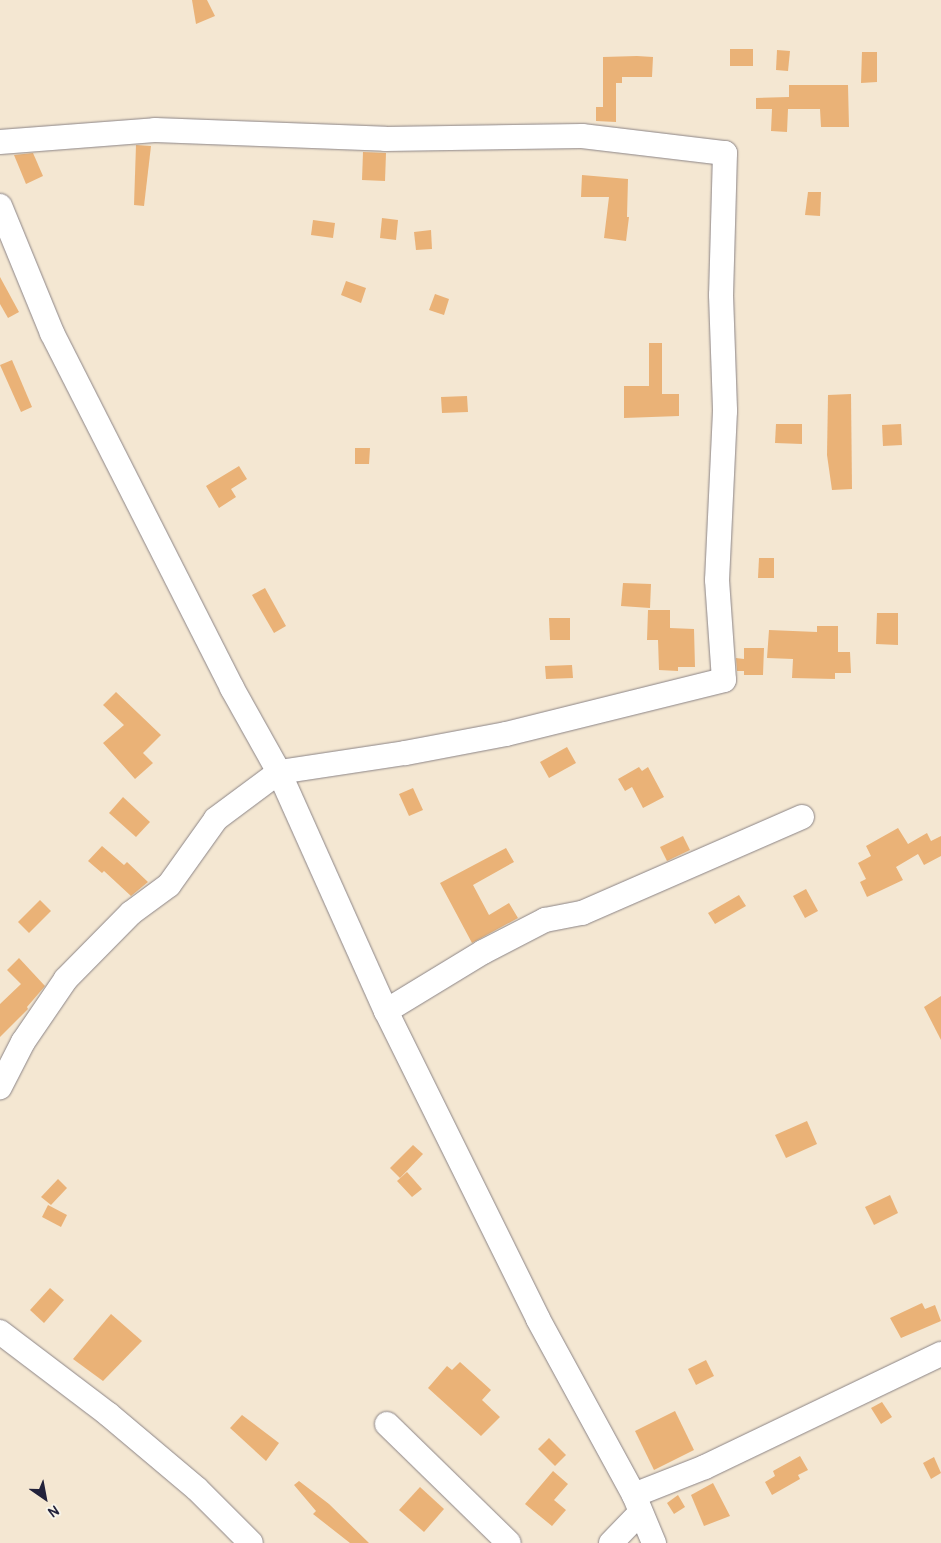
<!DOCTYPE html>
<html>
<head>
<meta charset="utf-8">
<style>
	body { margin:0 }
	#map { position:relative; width:941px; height:1543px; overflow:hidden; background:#f4e7d2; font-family:Pangolin,sans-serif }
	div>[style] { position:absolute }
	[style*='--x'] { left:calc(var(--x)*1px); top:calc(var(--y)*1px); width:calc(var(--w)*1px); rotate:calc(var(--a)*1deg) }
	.building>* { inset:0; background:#eab277 }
	.roads { filter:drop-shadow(0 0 1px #8b8486) drop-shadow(0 0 1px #8b8486) }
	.minor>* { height:24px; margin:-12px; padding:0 12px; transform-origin:12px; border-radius:12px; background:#fff }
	span { translate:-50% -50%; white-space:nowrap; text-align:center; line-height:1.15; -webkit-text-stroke:4px #f7f3e8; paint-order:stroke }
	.north { position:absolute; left:20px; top:1473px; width:50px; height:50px; -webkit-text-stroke:4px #f7f3e8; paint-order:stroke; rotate:147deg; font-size:14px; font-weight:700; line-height:20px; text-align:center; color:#22223b }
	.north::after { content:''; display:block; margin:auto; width:18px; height:22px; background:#22223b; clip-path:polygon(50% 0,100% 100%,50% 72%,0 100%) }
</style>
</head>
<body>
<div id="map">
	<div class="building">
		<div style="clip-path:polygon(192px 0,207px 0,215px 16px,196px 24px)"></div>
		<div style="clip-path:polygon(730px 49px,753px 49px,753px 66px,730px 66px)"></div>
		<div style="clip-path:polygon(777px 50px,790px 51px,788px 71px,776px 70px)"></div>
		<div style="clip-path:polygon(862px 52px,877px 52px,877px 82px,861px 83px)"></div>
		<div style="clip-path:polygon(637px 56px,653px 57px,652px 77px,622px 77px,622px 83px,616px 83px,616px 122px,596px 121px,596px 107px,603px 107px,603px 57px)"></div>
		<div style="clip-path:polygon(789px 85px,848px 85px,849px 127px,821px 127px,820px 109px,788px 109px,787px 132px,771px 131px,772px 109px,756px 109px,756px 98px,789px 97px)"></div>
		<div style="clip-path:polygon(136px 145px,151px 146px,144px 206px,134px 205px)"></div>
		<div style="clip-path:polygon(363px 152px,386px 153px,385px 181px,362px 180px)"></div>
		<div style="clip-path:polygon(33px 153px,43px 176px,26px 184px,14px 155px)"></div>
		<div style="clip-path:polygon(582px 175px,628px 179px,627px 217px,629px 217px,626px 241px,604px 238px,609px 197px,581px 197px)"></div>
		<div style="clip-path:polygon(808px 192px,821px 192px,820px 216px,805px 215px)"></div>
		<div style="clip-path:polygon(382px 218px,398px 220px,396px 240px,380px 238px)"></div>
		<div style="clip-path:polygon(313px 220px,335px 223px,333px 238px,311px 235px)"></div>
		<div style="clip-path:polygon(431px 230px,432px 249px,416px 250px,414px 232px)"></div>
		<div style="clip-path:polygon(0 277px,19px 312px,8px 318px,0 304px)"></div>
		<div style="clip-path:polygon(346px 281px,366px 288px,361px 303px,341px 295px)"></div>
		<div style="clip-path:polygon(435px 294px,449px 299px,444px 315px,429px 310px)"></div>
		<div style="clip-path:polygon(649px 343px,662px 343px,662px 394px,679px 394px,679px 416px,624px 418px,624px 386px,649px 386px)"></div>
		<div style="clip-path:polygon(12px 360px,32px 407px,21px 412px,0 365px)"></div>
		<div style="clip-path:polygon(851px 394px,852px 489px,832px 490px,827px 455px,828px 395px)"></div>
		<div style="clip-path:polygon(467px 396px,468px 412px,442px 413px,441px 397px)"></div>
		<div style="clip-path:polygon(776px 424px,802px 424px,802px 444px,775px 443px)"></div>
		<div style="clip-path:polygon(901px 424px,902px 445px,883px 446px,882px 425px)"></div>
		<div style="clip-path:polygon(355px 448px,370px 448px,369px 464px,355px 464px)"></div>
		<div style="clip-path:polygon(239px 466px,247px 479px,231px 489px,236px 497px,219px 508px,206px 486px)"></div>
		<div style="clip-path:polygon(759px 558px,774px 558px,774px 578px,758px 578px)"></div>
		<div style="clip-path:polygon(623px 583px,651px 584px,650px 608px,621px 606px)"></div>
		<div style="clip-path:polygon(265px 588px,286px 626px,274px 633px,252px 595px)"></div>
		<div style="clip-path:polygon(648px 610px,670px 610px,670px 628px,694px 629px,695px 667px,678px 667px,678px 671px,659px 670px,658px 640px,647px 640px)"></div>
		<div style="clip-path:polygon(877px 613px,898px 613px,898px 645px,876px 644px)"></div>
		<div style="clip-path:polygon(549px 618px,570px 618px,570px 640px,550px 640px)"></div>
		<div style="clip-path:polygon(817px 626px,838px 626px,838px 652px,850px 652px,851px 673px,835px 673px,835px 679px,792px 678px,793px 659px,767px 658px,769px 630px,817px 632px)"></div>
		<div style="clip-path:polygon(744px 648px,764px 648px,763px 675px,744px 675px,744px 671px,737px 671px,736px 658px,744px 659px)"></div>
		<div style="clip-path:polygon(572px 665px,573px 678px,546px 679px,545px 666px)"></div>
		<div style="clip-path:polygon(116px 692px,161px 735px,143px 753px,153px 763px,135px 779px,103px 743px,124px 725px,103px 705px)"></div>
		<div style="clip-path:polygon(567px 747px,576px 763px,549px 778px,540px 762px)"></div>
		<div style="clip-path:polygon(639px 767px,642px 771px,648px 767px,664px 797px,643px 808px,632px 787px,625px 791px,618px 779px)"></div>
		<div style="clip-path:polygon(413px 788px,423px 810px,409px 816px,399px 794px)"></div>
		<div style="clip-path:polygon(123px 797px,150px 822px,136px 837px,109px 813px)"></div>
		<div style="clip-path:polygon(898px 828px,908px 844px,927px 833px,931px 841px,941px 836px,941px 856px,924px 865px,918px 854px,896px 867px,903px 880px,867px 897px,860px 882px,866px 879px,858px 863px,871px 856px,866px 846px)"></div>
		<div style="clip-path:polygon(683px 836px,690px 850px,667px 861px,660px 847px)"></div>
		<div style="clip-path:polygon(102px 846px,124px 865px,127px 862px,148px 882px,131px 896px,104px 871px,102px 873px,88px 861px)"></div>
		<div style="clip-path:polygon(506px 848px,514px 862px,473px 885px,489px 915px,509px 903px,518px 918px,472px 943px,440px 883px)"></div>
		<div style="clip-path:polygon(806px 889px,818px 911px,805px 918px,793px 896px)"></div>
		<div style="clip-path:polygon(739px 895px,746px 906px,715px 924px,708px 913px)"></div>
		<div style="clip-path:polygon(40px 900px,51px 911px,29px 933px,18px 922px)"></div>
		<div style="clip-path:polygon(19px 958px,45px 986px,27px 1007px,28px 1009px,0 1037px,0 1004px,21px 984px,7px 970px)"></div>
		<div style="clip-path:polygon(941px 996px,941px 1040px,924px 1007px)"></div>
		<div style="clip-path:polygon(807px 1121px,817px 1144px,786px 1158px,775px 1135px)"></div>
		<div style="clip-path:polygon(413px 1145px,423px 1154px,400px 1178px,390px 1168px)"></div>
		<div style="clip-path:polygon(407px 1172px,422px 1189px,412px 1197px,397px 1181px)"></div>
		<div style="clip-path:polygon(58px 1179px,67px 1188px,51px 1205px,41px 1197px)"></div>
		<div style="clip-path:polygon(890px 1195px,898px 1213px,874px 1225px,865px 1207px)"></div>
		<div style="clip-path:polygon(48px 1205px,67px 1215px,61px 1227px,42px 1217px)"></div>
		<div style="clip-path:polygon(50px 1288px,64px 1300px,44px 1323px,30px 1310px)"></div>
		<div style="clip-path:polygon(922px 1303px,925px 1309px,935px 1305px,941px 1321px,901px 1338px,890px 1318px)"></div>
		<div style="clip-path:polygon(111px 1314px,142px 1341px,103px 1381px,73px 1359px)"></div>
		<div style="clip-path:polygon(706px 1360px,714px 1376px,696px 1385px,688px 1369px)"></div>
		<div style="clip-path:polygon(460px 1362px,491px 1390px,482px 1400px,500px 1417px,481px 1436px,428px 1388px,447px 1366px,452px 1370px)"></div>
		<div style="clip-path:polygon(882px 1402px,892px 1417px,881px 1424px,871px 1408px)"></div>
		<div style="clip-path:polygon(675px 1411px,694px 1450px,654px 1470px,635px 1431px)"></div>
		<div style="clip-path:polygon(242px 1415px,279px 1443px,266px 1461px,230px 1428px)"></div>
		<div style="clip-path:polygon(549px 1438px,566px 1455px,555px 1466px,538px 1449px)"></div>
		<div style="clip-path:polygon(800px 1456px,808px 1470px,798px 1475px,800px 1479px,772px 1495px,765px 1482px,775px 1476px,773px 1471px)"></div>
		<div style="clip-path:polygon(934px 1457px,941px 1473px,931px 1479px,923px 1463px)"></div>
		<div style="clip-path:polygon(553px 1471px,568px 1484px,554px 1500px,566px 1510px,552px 1526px,525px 1504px)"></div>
		<div style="clip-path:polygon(299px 1481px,329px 1504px,369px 1543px,350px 1543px,313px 1514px,316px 1511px,294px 1485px)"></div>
		<div style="clip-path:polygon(713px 1483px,730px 1516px,704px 1526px,691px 1495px)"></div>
		<div style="clip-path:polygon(420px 1487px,444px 1509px,424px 1532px,399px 1510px)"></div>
		<div style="clip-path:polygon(678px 1495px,685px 1507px,674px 1514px,667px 1503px)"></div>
	</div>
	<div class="roads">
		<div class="minor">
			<div style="--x:0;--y:142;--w:155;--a:-4.4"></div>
			<div style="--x:155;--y:130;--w:230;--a:2.2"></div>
			<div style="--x:385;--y:139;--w:197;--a:-0.9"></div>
			<div style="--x:582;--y:136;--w:144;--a:6.8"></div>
			<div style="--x:725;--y:153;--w:142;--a:91.6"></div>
			<div style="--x:721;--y:295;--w:116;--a:88"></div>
			<div style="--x:725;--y:411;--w:169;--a:92.7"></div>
			<div style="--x:717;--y:580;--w:100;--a:86"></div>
			<div style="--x:724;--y:680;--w:225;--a:166.1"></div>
			<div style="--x:506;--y:734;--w:103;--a:169.3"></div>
			<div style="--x:405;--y:753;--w:127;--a:171.4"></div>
			<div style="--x:279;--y:772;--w:79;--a:143.3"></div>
			<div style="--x:216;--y:819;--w:81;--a:125.5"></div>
			<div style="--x:169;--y:885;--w:47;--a:143.6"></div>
			<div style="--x:131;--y:913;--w:93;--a:134.6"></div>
			<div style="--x:66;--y:979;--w:76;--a:124.3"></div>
			<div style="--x:23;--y:1042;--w:51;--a:117.1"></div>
			<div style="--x:0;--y:206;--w:137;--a:67.7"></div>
			<div style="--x:52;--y:333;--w:398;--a:63.1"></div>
			<div style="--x:232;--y:688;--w:96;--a:60.8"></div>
			<div style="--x:279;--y:772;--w:262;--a:65.9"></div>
			<div style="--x:386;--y:1011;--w:343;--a:63.7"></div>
			<div style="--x:538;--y:1319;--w:200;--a:61.4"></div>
			<div style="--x:634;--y:1495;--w:52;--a:67.4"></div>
			<div style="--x:386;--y:1011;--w:114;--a:-31.3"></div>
			<div style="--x:483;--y:952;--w:70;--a:-27.3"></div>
			<div style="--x:545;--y:920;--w:38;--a:-11"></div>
			<div style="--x:582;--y:913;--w:240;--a:-23.6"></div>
			<div style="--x:0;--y:1332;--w:136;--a:37.2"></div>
			<div style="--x:108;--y:1414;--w:116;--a:40.1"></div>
			<div style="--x:197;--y:1489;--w:76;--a:45"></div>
			<div style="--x:387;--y:1424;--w:170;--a:44.3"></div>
			<div style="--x:634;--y:1495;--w:76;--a:-21.5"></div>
			<div style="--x:705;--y:1467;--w:262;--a:-25.6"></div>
			<div style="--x:611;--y:1543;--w:42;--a:-46"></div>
		</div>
	</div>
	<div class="north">N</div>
</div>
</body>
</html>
